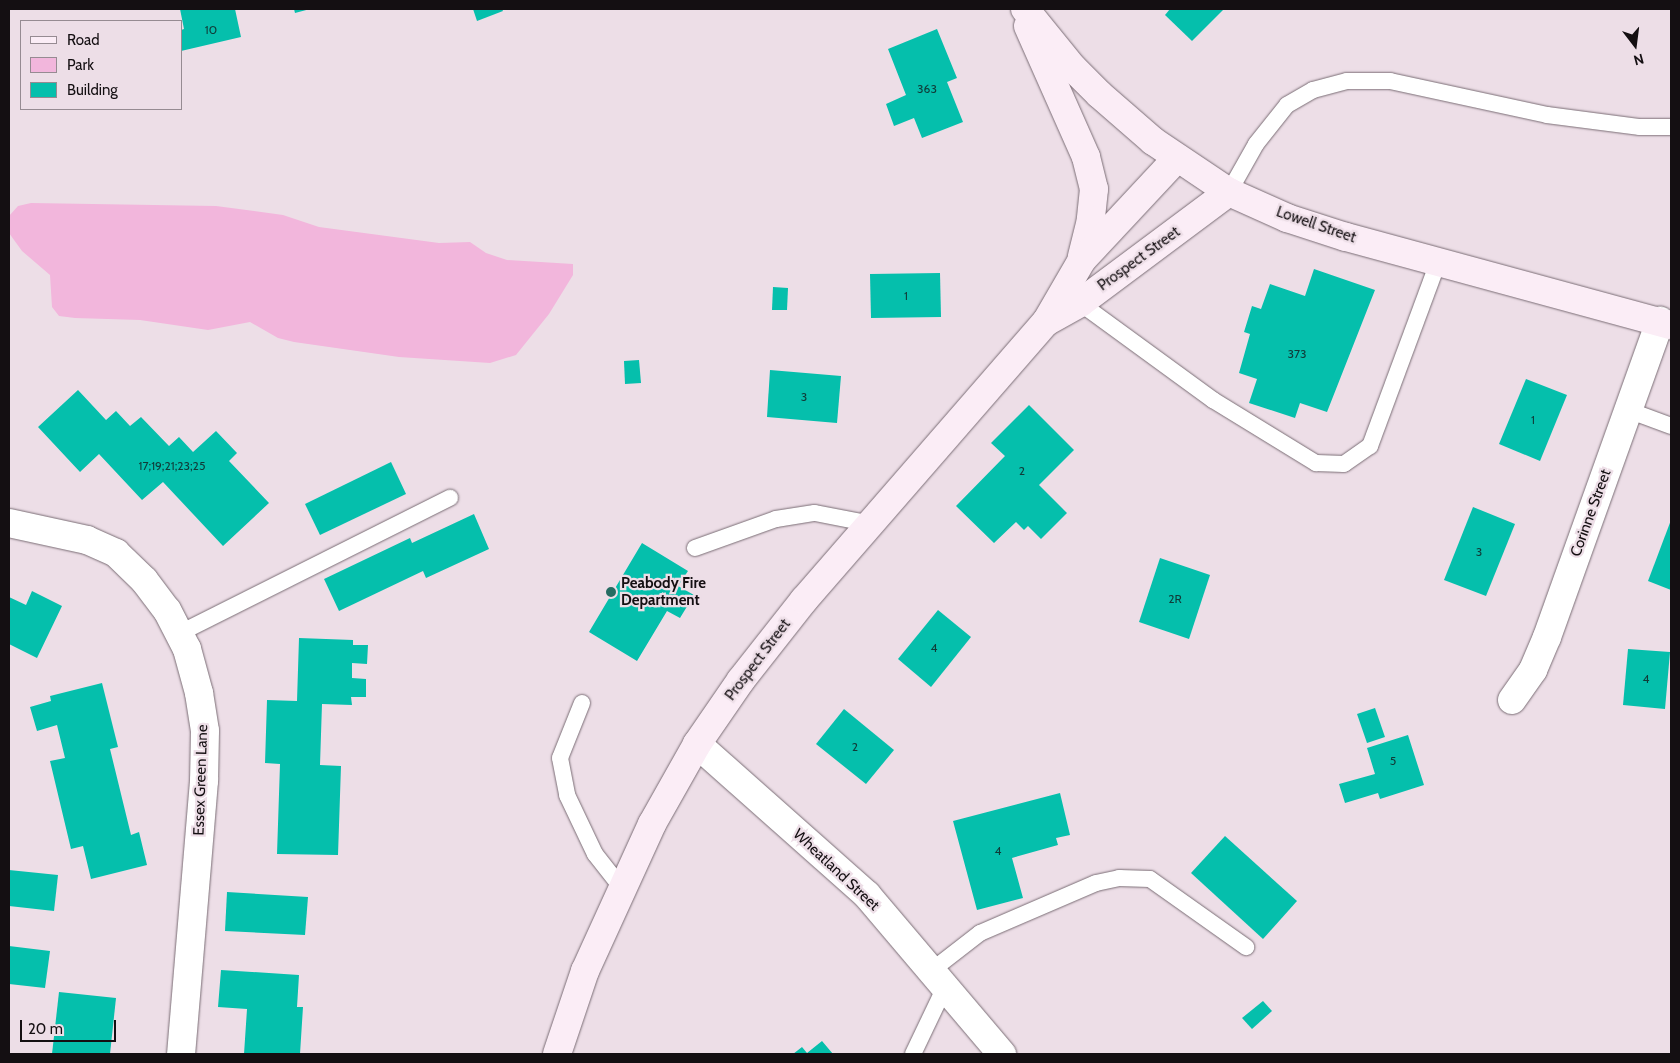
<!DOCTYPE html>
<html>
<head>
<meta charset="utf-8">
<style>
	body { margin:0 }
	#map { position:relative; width:1680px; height:1063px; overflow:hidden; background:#eddee7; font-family:Cabin,sans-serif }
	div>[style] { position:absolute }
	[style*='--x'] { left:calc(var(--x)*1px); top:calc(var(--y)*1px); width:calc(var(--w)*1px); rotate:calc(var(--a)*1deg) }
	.green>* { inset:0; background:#f2b6dc }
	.building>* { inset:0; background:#05bfac }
	.roads { filter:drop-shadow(0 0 1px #7a6d75) drop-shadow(0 0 1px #7a6d75) }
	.lane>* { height:16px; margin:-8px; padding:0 8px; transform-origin:8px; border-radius:8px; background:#fff }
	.street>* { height:28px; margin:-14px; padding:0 14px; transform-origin:14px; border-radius:14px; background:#fff }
	.secondary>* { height:28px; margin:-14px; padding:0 14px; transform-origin:14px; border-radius:14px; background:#fbedf6 }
	.dots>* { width:14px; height:14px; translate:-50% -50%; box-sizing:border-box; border:2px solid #eddee7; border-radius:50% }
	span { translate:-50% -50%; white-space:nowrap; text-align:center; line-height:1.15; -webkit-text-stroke:4.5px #eddee7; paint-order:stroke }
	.number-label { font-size:12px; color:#103b38 }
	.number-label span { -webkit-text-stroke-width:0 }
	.street-label { font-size:15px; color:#140f12 }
	.poi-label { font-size:15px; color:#140f12; font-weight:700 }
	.left { translate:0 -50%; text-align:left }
	.frame { position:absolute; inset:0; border:10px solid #140f12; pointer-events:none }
	.legend { position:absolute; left:20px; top:20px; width:162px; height:90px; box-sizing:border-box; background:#eddee7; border:1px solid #968b92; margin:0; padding:6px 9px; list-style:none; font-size:15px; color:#140f12 }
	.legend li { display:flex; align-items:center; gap:10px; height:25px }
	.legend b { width:25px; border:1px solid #968b92 }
	.north { position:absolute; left:1610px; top:20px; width:50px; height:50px; -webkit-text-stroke:4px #eddee7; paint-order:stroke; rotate:165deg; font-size:14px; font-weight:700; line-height:20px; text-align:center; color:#140f12 }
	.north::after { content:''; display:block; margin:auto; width:18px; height:22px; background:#140f12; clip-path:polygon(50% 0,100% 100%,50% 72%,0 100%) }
	.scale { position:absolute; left:20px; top:1020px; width:96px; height:22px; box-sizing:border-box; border:2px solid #140f12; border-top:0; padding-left:6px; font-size:15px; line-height:18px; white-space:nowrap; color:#140f12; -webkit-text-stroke:4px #eddee7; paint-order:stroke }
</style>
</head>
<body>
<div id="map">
	<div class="green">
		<div style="clip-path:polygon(31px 203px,216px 206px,283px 215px,319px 227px,439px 243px,470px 242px,486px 253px,507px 260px,573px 264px,573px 275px,549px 314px,516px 355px,490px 363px,399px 357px,294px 342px,278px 338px,250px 322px,208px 330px,140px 320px,75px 318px,59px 316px,52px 307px,50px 275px,22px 251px,9px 233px,9px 216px,18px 206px)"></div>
	</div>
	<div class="building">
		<div style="clip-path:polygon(180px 9px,235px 9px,241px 37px,181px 51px,181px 30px,184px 29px)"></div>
		<div style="clip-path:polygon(294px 9px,310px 9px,295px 13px)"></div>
		<div style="clip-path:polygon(473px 9px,502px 9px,503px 11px,477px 21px)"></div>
		<div style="clip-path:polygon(1170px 9px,1224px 9px,1192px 41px,1165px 15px)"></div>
		<div style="clip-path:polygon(937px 29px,957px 78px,947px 82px,963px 122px,922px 138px,914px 118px,894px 126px,886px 104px,906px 95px,888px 49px)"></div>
		<div style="clip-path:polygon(1314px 269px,1375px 290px,1327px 412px,1300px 403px,1295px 418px,1249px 403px,1257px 379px,1239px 373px,1250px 334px,1244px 332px,1252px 306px,1261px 309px,1270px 284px,1305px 296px)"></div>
		<div style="clip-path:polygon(940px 273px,941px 317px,871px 318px,870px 274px)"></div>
		<div style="clip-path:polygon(773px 287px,788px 288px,787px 310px,772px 310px)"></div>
		<div style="clip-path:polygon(639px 360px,641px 383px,625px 384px,624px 361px)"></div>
		<div style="clip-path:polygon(770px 370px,841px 376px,837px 423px,767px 417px)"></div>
		<div style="clip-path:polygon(1526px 379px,1567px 395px,1540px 461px,1499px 444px)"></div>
		<div style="clip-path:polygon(78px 390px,106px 420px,116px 411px,130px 426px,141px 417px,169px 446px,179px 437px,193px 452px,216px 431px,237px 453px,229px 461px,269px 503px,223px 546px,163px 482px,142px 500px,99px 454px,80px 472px,38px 427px)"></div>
		<div style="clip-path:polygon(1029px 405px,1074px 450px,1039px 485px,1067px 513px,1041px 539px,1028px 526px,1024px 530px,1016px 522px,994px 543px,956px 506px,1005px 456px,991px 443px)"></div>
		<div style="clip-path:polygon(391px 462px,406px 494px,320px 535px,305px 504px)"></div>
		<div style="clip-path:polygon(1473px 507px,1515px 524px,1486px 596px,1444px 580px)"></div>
		<div style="clip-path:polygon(474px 514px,489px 549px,426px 578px,423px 571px,339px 611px,324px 579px,410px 538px,412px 543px)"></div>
		<div style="clip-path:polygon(1671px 520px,1671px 590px,1648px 581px)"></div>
		<div style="clip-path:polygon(642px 543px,688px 571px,678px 586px,694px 595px,680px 618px,667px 611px,637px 661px,589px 632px)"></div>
		<div style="clip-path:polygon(1160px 558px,1210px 575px,1189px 639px,1139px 622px)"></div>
		<div style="clip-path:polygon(32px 591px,62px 606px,37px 658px,9px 644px,9px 597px,26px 605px)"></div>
		<div style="clip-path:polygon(938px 610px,971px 637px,931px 687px,898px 659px)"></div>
		<div style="clip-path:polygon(299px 638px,353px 640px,353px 645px,368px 645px,367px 664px,352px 663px,352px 678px,366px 679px,366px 697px,351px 697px,352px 705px,322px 704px,320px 765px,341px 766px,338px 855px,277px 854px,280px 764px,265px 763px,267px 700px,297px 701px)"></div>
		<div style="clip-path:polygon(1628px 649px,1670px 652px,1665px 709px,1623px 705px)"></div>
		<div style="clip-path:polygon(102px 683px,118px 747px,110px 749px,131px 835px,139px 832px,147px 865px,91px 879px,83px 846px,71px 849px,50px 761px,65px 758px,57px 725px,37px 731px,30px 707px,51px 701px,50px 696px)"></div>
		<div style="clip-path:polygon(1375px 708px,1385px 737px,1367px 743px,1357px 714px)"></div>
		<div style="clip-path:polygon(844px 709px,894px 750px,866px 784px,816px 744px)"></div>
		<div style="clip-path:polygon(1408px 735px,1424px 785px,1380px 799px,1378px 793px,1345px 803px,1339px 784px,1375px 774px,1367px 748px)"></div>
		<div style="clip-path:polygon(1060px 793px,1070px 835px,1056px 838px,1058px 845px,1012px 858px,1023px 898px,977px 910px,953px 821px)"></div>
		<div style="clip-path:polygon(1225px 836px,1297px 901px,1263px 939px,1191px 873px)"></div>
		<div style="clip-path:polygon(9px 870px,58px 875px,54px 911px,9px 906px)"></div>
		<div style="clip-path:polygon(227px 892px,308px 897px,305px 935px,225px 931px)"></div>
		<div style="clip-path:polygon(9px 946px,50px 951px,45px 988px,9px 984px)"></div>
		<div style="clip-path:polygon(221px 970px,299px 975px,297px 1007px,303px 1007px,300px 1054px,244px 1054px,247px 1009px,218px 1007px)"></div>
		<div style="clip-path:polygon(59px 992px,116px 998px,110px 1054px,52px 1054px)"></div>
		<div style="clip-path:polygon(1263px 1001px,1272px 1011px,1252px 1029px,1242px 1018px)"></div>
		<div style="clip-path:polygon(822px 1041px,833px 1054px,793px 1054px,802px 1047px,807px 1053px)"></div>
	</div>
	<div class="roads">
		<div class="lane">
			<div style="--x:1229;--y:192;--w:55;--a:-60.6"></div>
			<div style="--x:1256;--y:144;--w:50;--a:-51.5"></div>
			<div style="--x:1287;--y:105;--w:30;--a:-30"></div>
			<div style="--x:1313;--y:90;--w:35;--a:-15"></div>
			<div style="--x:1347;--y:81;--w:43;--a:0"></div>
			<div style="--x:1390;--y:81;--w:161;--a:12.2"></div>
			<div style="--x:1547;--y:115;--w:94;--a:7.4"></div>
			<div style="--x:1640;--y:127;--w:31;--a:0"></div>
			<div style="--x:1080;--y:303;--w:165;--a:36.1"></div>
			<div style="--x:1213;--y:400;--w:121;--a:31.5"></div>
			<div style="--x:1316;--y:463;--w:28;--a:2"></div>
			<div style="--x:1344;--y:464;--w:32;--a:-35"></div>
			<div style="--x:1370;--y:446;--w:196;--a:-69.7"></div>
			<div style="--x:1628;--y:410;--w:46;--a:20.4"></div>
			<div style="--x:695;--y:548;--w:86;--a:-19.7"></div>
			<div style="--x:776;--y:519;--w:39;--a:-9"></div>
			<div style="--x:815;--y:513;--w:57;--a:11.1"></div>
			<div style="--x:180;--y:633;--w:302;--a:-26.6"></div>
			<div style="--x:582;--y:703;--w:59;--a:111.8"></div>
			<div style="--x:560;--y:758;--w:38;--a:79"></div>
			<div style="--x:567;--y:795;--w:65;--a:64.6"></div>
			<div style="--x:595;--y:854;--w:42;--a:51.8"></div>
			<div style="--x:931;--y:971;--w:62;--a:-37.8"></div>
			<div style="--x:980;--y:933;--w:126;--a:-23.3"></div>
			<div style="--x:1096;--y:883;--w:24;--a:-12"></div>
			<div style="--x:1119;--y:878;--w:31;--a:2"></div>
			<div style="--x:1150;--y:879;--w:118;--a:35.3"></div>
			<div style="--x:913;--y:1054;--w:74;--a:-64.5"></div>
		</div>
		<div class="street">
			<div style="--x:9;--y:523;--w:80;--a:12.3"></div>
			<div style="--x:87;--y:540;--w:32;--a:24"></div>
			<div style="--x:116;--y:553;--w:39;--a:44"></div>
			<div style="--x:144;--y:580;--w:38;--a:53"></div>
			<div style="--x:167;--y:610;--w:44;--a:62.9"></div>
			<div style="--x:187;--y:649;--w:46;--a:74.7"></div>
			<div style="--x:199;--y:693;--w:38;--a:81"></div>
			<div style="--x:205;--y:731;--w:50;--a:91.1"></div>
			<div style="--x:204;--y:781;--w:274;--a:94.8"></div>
			<div style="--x:1512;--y:700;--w:37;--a:-55"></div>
			<div style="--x:1533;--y:670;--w:36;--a:-67"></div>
			<div style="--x:1547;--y:637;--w:336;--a:-70.3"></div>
			<div style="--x:697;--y:744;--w:227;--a:41.6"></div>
			<div style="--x:867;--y:895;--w:209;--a:49.7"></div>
		</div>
		<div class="secondary">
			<div style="--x:1025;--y:9;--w:76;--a:50.9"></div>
			<div style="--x:1073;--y:68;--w:37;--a:45"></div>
			<div style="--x:1099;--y:94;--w:72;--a:41"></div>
			<div style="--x:1153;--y:141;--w:92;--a:33.9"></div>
			<div style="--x:1229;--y:192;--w:64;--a:24.1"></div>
			<div style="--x:1287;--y:218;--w:62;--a:17.9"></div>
			<div style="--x:1346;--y:237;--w:337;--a:15.2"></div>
			<div style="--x:1028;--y:26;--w:143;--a:66.1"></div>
			<div style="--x:1086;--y:157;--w:33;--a:76"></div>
			<div style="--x:1094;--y:189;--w:31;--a:96"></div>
			<div style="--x:1091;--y:220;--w:38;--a:104"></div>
			<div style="--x:1046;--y:322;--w:39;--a:-29"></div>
			<div style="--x:1080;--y:303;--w:186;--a:-36.7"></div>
			<div style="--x:557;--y:1054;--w:88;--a:-71.4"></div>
			<div style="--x:585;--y:971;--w:162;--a:-65.5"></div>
			<div style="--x:652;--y:824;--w:92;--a:-60.6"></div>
			<div style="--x:697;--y:744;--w:78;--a:-55.5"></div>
			<div style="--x:741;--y:680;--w:102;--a:-51.8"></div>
			<div style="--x:804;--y:600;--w:369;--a:-49"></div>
			<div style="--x:1046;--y:322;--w:72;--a:-59.9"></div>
			<div style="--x:1082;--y:260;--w:139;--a:-47"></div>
		</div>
	</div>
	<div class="dots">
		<div style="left:611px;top:592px;background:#256c62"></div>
	</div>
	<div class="number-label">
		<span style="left:211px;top:30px">10</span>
		<span style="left:927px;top:89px">363</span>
		<span style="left:906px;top:296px">1</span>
		<span style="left:1297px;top:354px">373</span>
		<span style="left:804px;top:397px">3</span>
		<span style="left:1533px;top:420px">1</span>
		<span style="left:172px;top:466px">17;19;21;23;25</span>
		<span style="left:1022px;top:471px">2</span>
		<span style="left:1479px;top:552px">3</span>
		<span style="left:1175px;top:599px">2R</span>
		<span style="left:934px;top:648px">4</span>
		<span style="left:1646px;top:679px">4</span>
		<span style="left:855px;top:747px">2</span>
		<span style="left:1393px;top:761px">5</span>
		<span style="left:998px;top:851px">4</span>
	</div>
	<div class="street-label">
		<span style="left:1316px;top:225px;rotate:19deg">Lowell Street</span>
		<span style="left:1139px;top:259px;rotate:-36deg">Prospect Street</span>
		<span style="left:1591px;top:513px;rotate:-70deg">Corinne Street</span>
		<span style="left:758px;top:660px;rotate:-53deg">Prospect Street</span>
		<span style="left:201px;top:780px;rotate:-88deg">Essex Green Lane</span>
		<span style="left:836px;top:870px;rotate:43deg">Wheatland Street</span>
	</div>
	<div class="poi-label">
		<span class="left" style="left:621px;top:592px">Peabody Fire<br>Department</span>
	</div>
	<div class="frame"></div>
	<ul class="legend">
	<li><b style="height:6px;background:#fbedf6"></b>Road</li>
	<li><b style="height:14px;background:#f2b6dc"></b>Park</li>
	<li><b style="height:14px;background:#05bfac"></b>Building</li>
	</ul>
	<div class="north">N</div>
	<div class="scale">20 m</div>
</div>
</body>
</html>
